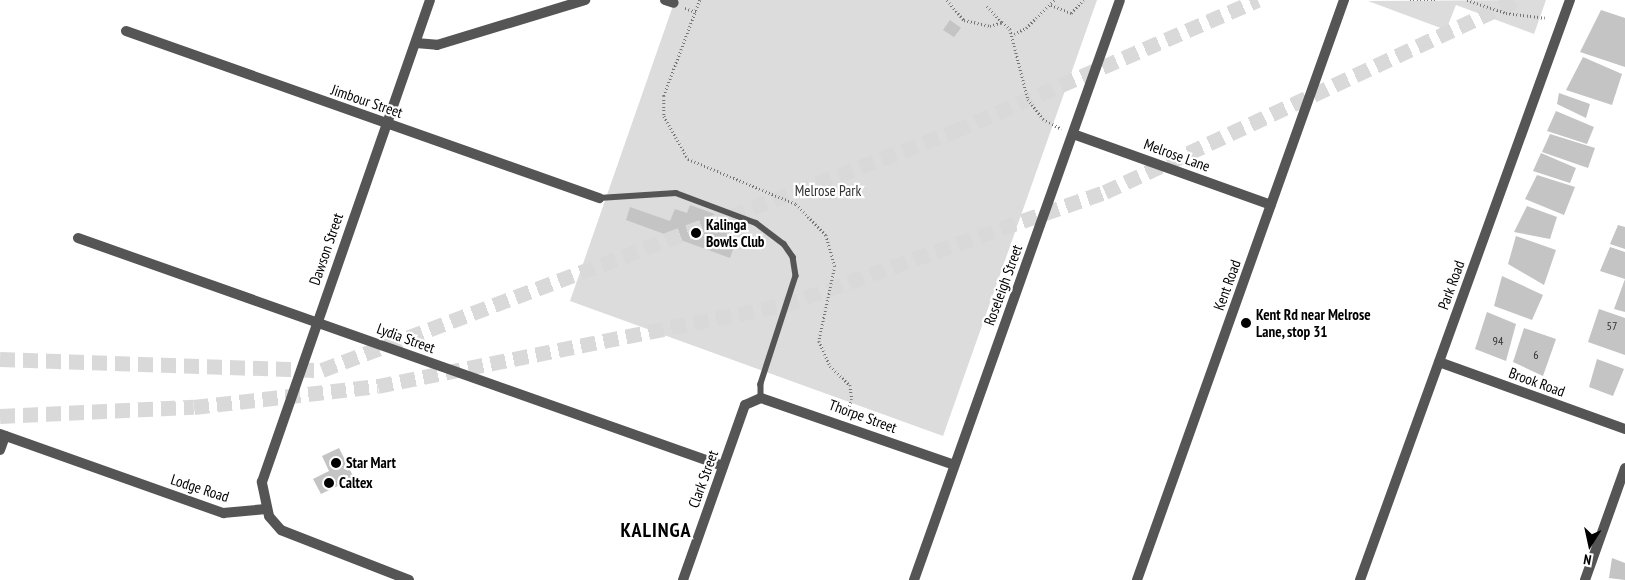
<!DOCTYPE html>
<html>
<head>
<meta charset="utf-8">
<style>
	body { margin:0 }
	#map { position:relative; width:1625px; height:580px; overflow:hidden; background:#fff; font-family:"PT Sans Narrow",sans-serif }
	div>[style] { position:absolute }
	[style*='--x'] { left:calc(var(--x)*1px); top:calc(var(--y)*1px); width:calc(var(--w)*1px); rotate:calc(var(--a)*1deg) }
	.green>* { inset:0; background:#dcdcdc }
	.building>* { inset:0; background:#c4c4c4 }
	.motorway-tunnel>* { height:15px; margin-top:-7.5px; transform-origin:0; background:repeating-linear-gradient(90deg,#d9d9d9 0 15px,transparent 0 23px) }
	.path>* { height:2.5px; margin-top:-1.25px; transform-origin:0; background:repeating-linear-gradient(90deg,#777 0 1px,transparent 0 3.5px) }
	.service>* { height:5.5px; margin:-2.75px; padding:0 2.75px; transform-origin:2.75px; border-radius:2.75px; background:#555 }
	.minor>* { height:10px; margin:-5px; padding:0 5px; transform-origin:5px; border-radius:5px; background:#555 }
	.tertiary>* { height:10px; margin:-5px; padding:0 5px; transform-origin:5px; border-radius:5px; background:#555 }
	.dots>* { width:14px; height:14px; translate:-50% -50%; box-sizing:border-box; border:2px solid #fff; border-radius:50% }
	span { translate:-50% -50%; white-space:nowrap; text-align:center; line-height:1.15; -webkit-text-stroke:4.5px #fff; paint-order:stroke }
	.number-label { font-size:12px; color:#313131 }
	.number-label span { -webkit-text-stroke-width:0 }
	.street-label { font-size:15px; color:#000 }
	.park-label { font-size:15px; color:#333 }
	.poi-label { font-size:15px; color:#000; font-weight:700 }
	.left { translate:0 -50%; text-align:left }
	.district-label { font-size:20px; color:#000; font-weight:700; letter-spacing:1px }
	.north { position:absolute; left:1565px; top:520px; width:50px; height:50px; -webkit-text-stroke:4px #fff; paint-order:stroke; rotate:190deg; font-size:14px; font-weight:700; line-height:20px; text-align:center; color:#000 }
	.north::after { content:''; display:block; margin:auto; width:18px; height:22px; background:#000; clip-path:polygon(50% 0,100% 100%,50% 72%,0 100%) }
</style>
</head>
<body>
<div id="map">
	<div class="green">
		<div style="clip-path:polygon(675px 0,1097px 0,943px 436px,570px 301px)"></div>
		<div style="clip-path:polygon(1546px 0,1534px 34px,1456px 5px,1446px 30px,1368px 1px)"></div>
	</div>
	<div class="building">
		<div style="clip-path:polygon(1601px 10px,1625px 18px,1625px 67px,1580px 52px)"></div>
		<div style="clip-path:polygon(950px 20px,961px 28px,954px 37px,943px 30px)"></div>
		<div style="clip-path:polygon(1583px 57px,1622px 74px,1612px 105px,1566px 90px)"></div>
		<div style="clip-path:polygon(1559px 93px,1590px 104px,1586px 118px,1557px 104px)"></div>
		<div style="clip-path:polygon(1556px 111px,1594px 127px,1587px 144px,1547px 131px)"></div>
		<div style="clip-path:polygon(1550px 134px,1595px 148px,1588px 168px,1542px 152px)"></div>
		<div style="clip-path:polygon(1541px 153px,1576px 168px,1570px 183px,1533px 171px)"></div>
		<div style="clip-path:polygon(1537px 175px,1575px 187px,1564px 215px,1525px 199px)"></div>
		<div style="clip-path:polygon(690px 205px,734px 221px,725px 244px,734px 247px,730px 258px,626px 220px,630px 207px,670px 221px,675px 209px,687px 213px)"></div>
		<div style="clip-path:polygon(1527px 206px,1557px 217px,1550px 239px,1514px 232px)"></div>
		<div style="clip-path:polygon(1618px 225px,1625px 227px,1625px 249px,1610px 244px)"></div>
		<div style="clip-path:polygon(1516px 236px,1556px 250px,1544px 285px,1508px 264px)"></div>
		<div style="clip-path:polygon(1610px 247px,1625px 252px,1625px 312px,1614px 309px,1625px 279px,1600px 271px)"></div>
		<div style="clip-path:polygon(1502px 276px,1543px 295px,1532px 320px,1494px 306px)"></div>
		<div style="clip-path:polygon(1599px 309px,1625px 318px,1625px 355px,1588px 342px)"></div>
		<div style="clip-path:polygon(1487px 312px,1516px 324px,1506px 361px,1475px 349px)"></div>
		<div style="clip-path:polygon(1524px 328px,1556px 339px,1543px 376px,1513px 362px)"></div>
		<div style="clip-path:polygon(1597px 359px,1624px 369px,1613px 396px,1589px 387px)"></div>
		<div style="clip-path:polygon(339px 448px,354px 478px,321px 494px,313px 479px,329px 471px,322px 456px)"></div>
		<div style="clip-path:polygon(1612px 558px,1625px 563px,1625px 580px,1609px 578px)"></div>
	</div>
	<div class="motorway-tunnel">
		<div style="--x:0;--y:359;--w:322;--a:2"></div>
		<div style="--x:322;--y:370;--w:677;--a:-20.68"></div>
		<div style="--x:955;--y:131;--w:330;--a:-23.4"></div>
		<div style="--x:0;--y:416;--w:194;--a:-2.7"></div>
		<div style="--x:194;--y:407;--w:185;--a:-6.5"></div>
		<div style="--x:378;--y:386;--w:414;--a:-11.3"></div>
		<div style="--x:784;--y:305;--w:340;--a:-19.4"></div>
		<div style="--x:1105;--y:192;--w:454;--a:-25"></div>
	</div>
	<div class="path">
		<div style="--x:700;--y:0;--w:103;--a:110.6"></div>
		<div style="--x:664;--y:96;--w:20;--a:90"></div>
		<div style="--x:664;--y:116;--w:49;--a:60.8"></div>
		<div style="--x:688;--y:159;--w:117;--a:22.6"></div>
		<div style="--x:796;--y:204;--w:43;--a:45.9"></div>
		<div style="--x:826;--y:235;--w:32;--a:74"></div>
		<div style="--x:835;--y:266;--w:77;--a:102"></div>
		<div style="--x:819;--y:341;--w:27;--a:66"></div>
		<div style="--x:830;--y:366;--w:28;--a:44"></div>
		<div style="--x:850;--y:385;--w:14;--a:82"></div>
		<div style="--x:852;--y:399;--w:18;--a:109"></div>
		<div style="--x:947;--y:0;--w:26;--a:50"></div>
		<div style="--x:964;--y:20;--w:27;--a:13"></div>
		<div style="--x:990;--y:26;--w:13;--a:-18"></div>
		<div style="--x:1002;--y:22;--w:11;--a:41"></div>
		<div style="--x:1010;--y:29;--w:72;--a:75.6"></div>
		<div style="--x:1028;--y:99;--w:25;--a:53"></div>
		<div style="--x:1043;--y:119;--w:21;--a:28"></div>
		<div style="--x:1410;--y:0;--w:27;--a:0"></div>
		<div style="--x:1467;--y:0;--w:41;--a:18.4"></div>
		<div style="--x:1506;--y:13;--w:39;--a:7"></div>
		<div style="--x:1051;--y:5;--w:22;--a:22"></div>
		<div style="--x:1071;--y:13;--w:18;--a:-47"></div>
		<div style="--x:987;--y:6;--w:22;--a:47"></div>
		<div style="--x:685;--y:8;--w:12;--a:20"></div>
		<div style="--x:1014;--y:34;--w:13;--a:-27"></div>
		<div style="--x:1026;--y:28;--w:40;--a:-45"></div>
	</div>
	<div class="service">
		<div style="--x:599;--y:198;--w:77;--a:-3.7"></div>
		<div style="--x:676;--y:193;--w:85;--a:20.6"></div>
		<div style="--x:756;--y:223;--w:35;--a:37"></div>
		<div style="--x:784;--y:244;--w:16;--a:55"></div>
		<div style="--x:793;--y:257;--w:19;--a:81"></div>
		<div style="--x:796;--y:276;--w:114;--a:108"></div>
		<div style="--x:761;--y:384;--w:14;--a:90"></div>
	</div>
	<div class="minor">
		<div style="--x:665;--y:0;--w:9;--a:18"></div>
		<div style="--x:126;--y:31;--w:502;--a:19.45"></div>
		<div style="--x:416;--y:43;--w:21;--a:5"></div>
		<div style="--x:437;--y:45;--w:155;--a:-16.9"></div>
		<div style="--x:1073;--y:134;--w:210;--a:19.7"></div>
		<div style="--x:78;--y:238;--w:684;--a:19.47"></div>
		<div style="--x:1439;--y:362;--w:198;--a:19.8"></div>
		<div style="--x:0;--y:434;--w:237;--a:19.5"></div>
		<div style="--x:223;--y:513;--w:43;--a:-5.3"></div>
		<div style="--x:0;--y:450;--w:15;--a:-70"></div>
		<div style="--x:683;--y:580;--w:186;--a:-70.5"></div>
		<div style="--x:745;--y:405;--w:17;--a:-24"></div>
		<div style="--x:761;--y:398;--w:204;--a:19.1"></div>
		<div style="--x:914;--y:580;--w:615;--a:-70.45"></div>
		<div style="--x:1360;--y:580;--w:617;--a:-70.1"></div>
		<div style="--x:1585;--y:580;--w:119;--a:-70.3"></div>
	</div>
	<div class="tertiary">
		<div style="--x:409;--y:580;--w:137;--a:-158.7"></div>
		<div style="--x:281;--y:530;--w:18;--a:-131"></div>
		<div style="--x:269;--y:516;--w:35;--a:-102"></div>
		<div style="--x:262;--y:482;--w:510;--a:-70.78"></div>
		<div style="--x:1137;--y:580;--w:616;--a:-70.36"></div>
	</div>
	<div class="dots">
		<div style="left:696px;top:233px;background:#000"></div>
		<div style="left:1246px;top:323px;background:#000"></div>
		<div style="left:336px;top:463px;background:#000"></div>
		<div style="left:329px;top:483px;background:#000"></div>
	</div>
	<div class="number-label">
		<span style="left:1612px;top:326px">57</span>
		<span style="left:1498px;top:341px">94</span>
		<span style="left:1536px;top:355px">6</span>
	</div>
	<div class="street-label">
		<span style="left:367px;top:101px;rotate:19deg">Jimbour Street</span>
		<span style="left:1177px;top:155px;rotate:20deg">Melrose Lane</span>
		<span style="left:326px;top:249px;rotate:-71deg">Dawson Street</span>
		<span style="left:1003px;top:285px;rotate:-70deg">Roseleigh Street</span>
		<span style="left:1227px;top:285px;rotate:-70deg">Kent Road</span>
		<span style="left:1451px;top:285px;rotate:-70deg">Park Road</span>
		<span style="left:406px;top:338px;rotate:20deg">Lydia Street</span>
		<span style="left:1537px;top:382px;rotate:20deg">Brook Road</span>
		<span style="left:863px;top:416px;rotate:20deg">Thorpe Street</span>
		<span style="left:703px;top:479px;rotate:-70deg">Clark Street</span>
		<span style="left:200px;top:488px;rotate:18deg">Lodge Road</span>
	</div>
	<div class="park-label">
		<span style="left:828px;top:191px">Melrose Park</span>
	</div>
	<div class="poi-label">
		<span class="left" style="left:706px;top:233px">Kalinga<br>Bowls Club</span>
		<span class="left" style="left:1256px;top:323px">Kent Rd near Melrose<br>Lane, stop 31</span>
		<span class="left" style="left:346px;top:463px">Star Mart</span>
		<span class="left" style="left:339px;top:483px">Caltex</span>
	</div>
	<div class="district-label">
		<span style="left:656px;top:530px">KALINGA</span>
	</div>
	<div class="north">N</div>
</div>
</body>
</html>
